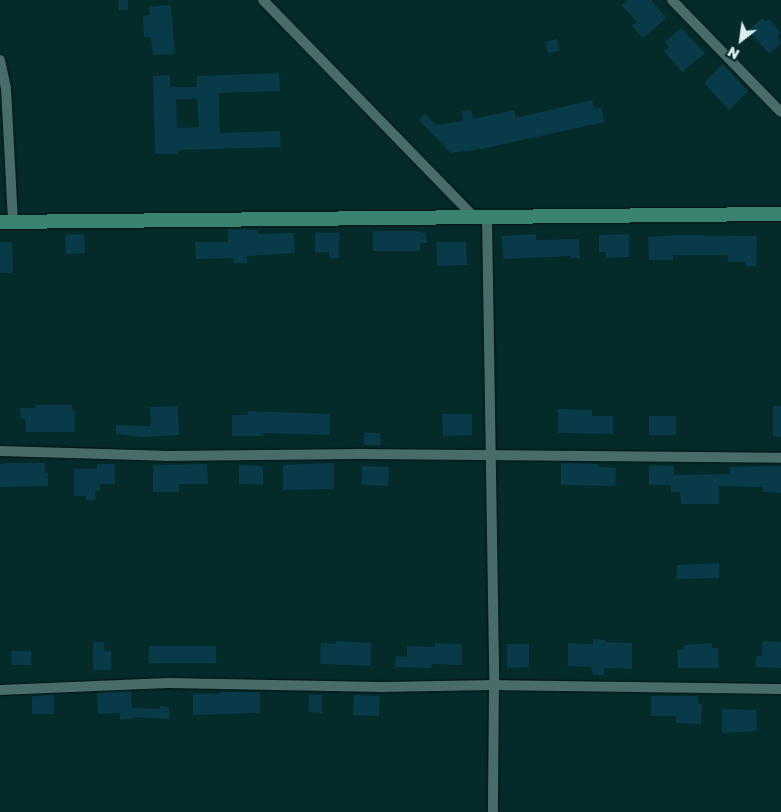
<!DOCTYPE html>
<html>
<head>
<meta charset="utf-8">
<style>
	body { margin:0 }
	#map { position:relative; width:781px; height:812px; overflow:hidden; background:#042b2a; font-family:"Golos Text",sans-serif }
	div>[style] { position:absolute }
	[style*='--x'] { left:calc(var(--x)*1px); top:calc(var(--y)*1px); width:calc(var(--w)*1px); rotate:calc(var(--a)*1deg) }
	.building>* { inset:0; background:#093a49 }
	.roads { filter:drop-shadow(0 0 1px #001211) drop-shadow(0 0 1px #001211) }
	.street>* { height:10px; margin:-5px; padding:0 5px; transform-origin:5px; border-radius:5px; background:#476c6a }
	.secondary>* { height:14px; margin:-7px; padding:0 7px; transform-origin:7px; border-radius:7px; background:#398370 }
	span { translate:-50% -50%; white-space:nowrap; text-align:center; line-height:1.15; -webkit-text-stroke:4px #042b2a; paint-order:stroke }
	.north { position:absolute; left:716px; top:15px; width:50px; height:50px; -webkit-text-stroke:4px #042b2a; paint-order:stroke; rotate:210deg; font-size:14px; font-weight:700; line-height:20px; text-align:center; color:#daeeed }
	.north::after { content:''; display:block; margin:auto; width:18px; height:22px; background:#daeeed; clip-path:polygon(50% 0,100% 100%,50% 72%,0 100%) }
</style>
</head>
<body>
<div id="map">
	<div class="building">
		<div style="clip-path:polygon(118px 0,128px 0,128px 10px,119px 10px)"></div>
		<div style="clip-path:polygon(628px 0,651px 0,666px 18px,643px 38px,632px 26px,637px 22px,622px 5px)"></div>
		<div style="clip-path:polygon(171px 5px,175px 54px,153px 55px,151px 37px,144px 37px,143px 16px,150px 15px,149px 7px)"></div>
		<div style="clip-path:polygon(762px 18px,766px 22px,769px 19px,781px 33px,777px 36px,781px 43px,769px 54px,749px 30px)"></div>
		<div style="clip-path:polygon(681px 28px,705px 53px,682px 72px,664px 51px,669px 47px,665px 42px)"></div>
		<div style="clip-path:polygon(557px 39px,560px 51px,548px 53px,545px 42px)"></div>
		<div style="clip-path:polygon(723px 64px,748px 91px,729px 110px,704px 83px)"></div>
		<div style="clip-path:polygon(evenodd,279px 73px,280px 91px,219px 93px,220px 133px,280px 131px,281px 147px,178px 150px,178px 154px,155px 154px,153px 76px,170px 75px,170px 87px,197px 87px,197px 76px,279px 73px,176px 99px,197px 99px,199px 127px,177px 128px,176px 99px)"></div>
		<div style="clip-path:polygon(592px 100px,594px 109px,601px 107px,605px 122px,481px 149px,451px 153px,419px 120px,425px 114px,436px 125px,463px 121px,462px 111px,471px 110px,473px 119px,514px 110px,516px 118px)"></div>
		<div style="clip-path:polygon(228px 229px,258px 230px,258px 234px,294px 233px,295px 253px,247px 256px,247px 263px,234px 263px,234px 258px,196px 259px,195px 242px,228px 242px)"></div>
		<div style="clip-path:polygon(373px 231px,420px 231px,420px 233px,426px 232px,427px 243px,420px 243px,420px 251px,373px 251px)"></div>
		<div style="clip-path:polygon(315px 233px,339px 233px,339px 258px,329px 258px,329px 252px,315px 253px)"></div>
		<div style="clip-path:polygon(84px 234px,85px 253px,66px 254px,65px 235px)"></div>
		<div style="clip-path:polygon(536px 234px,536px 240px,579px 239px,580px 258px,571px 258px,571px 256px,503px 259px,502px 236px)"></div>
		<div style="clip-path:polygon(629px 234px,629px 257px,606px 258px,606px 252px,599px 252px,599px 235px)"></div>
		<div style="clip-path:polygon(678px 235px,757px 236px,756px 266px,745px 266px,745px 262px,728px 262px,728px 255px,673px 255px,673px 260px,649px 260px,648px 237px)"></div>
		<div style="clip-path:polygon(0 242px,12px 242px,13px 273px,0 273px)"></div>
		<div style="clip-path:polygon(436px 242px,466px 242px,467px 265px,437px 266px)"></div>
		<div style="clip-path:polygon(35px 405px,72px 405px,72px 411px,75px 411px,75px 432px,26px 432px,25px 419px,21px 418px,20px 408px,35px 408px)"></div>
		<div style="clip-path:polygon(178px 406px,179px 435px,144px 437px,116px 434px,116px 425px,151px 426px,150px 407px)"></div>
		<div style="clip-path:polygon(773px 406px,781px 406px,781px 437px,773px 436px)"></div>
		<div style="clip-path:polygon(558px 409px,592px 410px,592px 416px,613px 416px,613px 434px,558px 433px)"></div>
		<div style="clip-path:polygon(248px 411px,330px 414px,330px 435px,263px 433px,263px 436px,232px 436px,232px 415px,248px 415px)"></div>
		<div style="clip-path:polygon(442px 414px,472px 414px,472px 435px,443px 436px)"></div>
		<div style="clip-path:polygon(649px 416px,676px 416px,676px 435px,649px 435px)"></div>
		<div style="clip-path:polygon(364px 433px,380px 433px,381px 445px,364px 445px)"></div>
		<div style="clip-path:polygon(11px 463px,45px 463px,45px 473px,48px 473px,48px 486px,0 487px,0 464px)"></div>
		<div style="clip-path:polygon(334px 463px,334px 489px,283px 490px,283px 465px)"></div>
		<div style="clip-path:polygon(561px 463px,598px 464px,598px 467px,616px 468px,615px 486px,561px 485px)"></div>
		<div style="clip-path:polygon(97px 464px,115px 464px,115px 484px,100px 484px,100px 491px,95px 491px,95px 500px,86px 500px,86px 496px,74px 496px,74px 469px,97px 469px)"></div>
		<div style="clip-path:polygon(207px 464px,208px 484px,179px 484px,179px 492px,153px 492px,153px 465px)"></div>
		<div style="clip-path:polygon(239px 465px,263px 466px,263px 485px,239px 484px)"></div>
		<div style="clip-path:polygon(649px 465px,674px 466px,674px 475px,730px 474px,730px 467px,781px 466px,781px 493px,763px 492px,763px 487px,719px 486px,719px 504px,681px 504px,680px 492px,671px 492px,671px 485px,649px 485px)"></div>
		<div style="clip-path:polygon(362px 466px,389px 467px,388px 486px,362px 485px)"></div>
		<div style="clip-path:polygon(719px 563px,719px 578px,677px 579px,677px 565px)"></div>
		<div style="clip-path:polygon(593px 639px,605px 640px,605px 642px,632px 643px,632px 669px,604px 668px,604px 675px,593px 675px,591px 667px,568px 666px,568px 643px,593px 644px)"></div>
		<div style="clip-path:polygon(336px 641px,371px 643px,371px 666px,320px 664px,321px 643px,336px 644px)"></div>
		<div style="clip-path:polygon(762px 641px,781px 642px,781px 668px,755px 667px,756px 656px,762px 656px)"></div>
		<div style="clip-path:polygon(93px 642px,104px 642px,104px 651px,111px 651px,111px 670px,93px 670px)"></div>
		<div style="clip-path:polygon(435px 643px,462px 644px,462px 665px,431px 664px,431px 668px,395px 667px,396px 656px,407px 657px,407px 646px,435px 647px)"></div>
		<div style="clip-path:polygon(712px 643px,712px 648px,718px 648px,719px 668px,678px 668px,677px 650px,684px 649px,684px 645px)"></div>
		<div style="clip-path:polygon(507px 644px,529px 644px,529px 667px,507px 668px)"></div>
		<div style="clip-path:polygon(149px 646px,216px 646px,216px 663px,149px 663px)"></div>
		<div style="clip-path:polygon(11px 651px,31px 651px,31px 665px,12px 665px)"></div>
		<div style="clip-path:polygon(131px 691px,132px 708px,160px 709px,160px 706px,169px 707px,169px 719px,132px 717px,132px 719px,120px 720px,120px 713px,98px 714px,97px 693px)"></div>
		<div style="clip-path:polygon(220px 692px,260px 692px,260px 713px,193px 715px,193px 694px,220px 694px)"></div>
		<div style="clip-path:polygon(54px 695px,54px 714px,32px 714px,32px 696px)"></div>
		<div style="clip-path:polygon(309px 695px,322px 695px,322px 713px,308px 712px)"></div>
		<div style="clip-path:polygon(354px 695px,380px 696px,379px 716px,353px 715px)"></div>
		<div style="clip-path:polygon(651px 696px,698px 696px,698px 703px,702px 704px,701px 724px,676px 723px,676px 716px,651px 716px)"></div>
		<div style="clip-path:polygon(722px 709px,756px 710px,757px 731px,722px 733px)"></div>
	</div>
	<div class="roads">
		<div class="street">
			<div style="--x:263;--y:0;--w:303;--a:45.8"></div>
			<div style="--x:672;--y:0;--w:156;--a:45.8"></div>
			<div style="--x:0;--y:60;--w:29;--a:78"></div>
			<div style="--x:6;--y:88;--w:134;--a:87"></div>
			<div style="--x:487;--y:217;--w:468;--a:89.1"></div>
			<div style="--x:494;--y:685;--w:127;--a:90.5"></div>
			<div style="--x:0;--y:451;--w:164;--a:1.7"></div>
			<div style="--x:164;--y:456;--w:195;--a:-0.6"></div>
			<div style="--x:359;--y:454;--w:422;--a:0.5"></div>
			<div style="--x:0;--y:690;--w:168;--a:-2.4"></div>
			<div style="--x:168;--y:683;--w:214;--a:1.1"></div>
			<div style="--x:382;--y:687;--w:112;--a:-1"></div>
			<div style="--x:494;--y:685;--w:287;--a:0.8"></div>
		</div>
		<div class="secondary">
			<div style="--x:0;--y:222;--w:781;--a:-0.59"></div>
		</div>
	</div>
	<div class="north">N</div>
</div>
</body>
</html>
